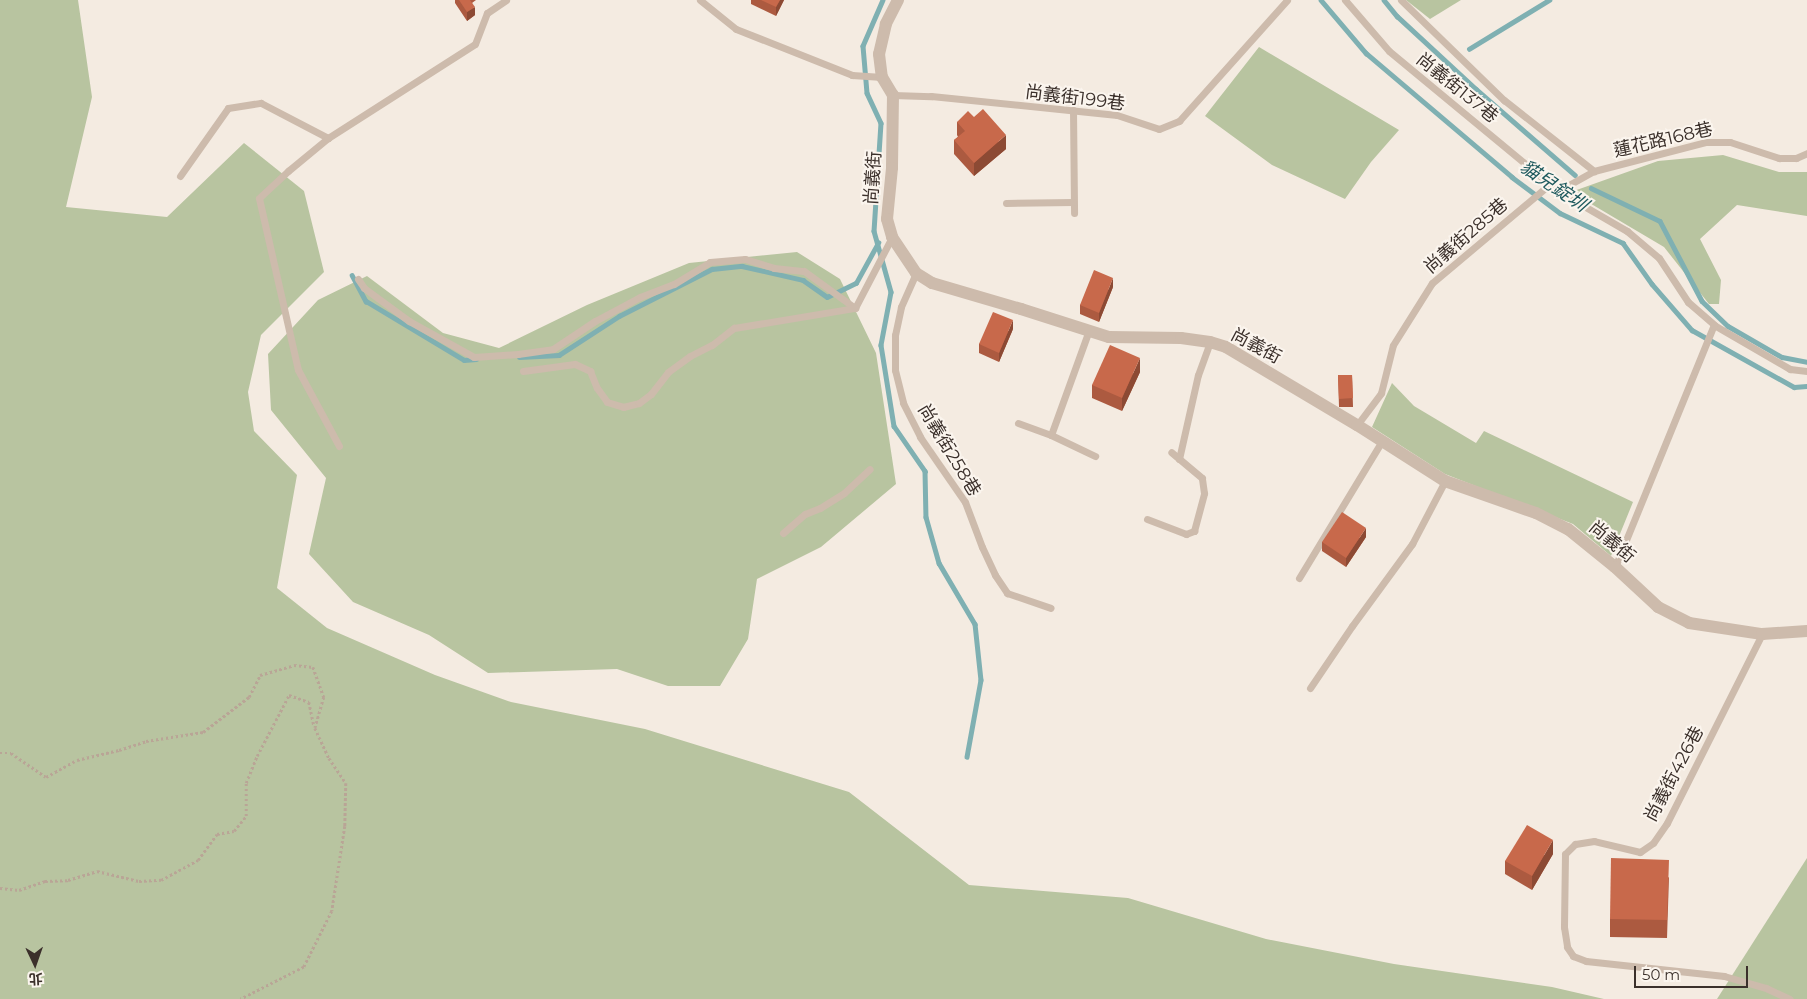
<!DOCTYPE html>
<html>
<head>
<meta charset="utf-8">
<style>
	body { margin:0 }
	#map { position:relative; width:1807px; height:999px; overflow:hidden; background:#f4ebe1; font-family:Montserrat,"Noto Sans TC",sans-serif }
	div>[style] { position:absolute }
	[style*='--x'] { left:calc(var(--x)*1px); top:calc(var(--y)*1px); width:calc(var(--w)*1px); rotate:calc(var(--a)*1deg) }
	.green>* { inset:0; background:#b8c4a0 }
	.stream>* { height:4.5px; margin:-2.25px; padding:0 2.25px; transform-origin:2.25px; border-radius:2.25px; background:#7fb0b2 }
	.path>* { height:2.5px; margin-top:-1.25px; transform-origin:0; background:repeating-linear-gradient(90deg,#b9a596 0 2.5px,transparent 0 5px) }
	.lane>* { height:7px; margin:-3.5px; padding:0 3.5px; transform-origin:3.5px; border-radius:3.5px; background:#cdbbac }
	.street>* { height:12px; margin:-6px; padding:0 6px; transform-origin:6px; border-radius:6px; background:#cdbbac }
	.wall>* { inset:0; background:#ac5a40 }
	.shaded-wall>* { inset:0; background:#8c4a34 }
	.building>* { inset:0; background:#c8694b }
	span { translate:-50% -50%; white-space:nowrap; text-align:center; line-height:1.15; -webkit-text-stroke:4px #fbf5ee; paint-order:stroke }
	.street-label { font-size:18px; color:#3b302b }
	.water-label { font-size:19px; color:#1f5a5e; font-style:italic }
	.north { position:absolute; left:10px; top:939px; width:50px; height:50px; -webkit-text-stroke:4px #fbf5ee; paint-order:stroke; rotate:177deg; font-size:14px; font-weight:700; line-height:20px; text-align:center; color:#3b302b }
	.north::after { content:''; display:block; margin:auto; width:18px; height:22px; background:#3b302b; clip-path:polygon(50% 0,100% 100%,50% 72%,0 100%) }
	.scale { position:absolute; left:1634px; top:966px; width:114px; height:22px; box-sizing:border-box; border:2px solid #3b302b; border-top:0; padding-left:6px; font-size:15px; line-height:18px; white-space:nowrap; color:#3b302b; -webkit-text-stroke:4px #fbf5ee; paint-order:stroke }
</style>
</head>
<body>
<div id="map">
	<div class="green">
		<div style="clip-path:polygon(0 0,78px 0,92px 97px,66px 207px,167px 217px,244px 143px,304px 191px,324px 272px,261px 335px,248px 392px,254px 431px,297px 475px,277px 588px,327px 628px,435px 675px,511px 702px,645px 729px,849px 792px,969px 885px,1128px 898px,1266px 939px,1394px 964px,1552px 987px,1604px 999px,0 999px)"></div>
		<div style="clip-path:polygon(1406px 0,1461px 0,1430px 19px)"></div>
		<div style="clip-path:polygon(1259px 47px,1399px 130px,1371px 162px,1345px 199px,1272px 165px,1205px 116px)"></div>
		<div style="clip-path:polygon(1723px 155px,1779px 172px,1807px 172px,1807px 216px,1737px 205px,1700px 239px,1721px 280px,1719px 304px,1709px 304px,1664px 247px,1571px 192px,1658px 161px)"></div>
		<div style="clip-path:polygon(797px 252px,840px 279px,876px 353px,896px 484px,821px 547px,757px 579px,748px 639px,720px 686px,668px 686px,617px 669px,488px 673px,429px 635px,353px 602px,309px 554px,326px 478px,271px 410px,268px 354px,318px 300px,367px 276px,443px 333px,499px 348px,587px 305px,689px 263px)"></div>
		<div style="clip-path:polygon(1392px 383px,1414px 406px,1476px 443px,1484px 431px,1633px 502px,1611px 556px,1573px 524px,1445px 474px,1372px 427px)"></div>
		<div style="clip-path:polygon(1807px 858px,1807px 999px,1717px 999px)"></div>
	</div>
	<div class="stream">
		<div style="--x:883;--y:0;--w:50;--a:113.5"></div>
		<div style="--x:863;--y:46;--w:47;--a:85.1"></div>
		<div style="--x:867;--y:93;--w:33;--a:65"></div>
		<div style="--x:881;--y:123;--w:108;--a:93.7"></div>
		<div style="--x:874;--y:231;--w:63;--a:74.4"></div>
		<div style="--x:891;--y:292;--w:54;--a:100.7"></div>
		<div style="--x:881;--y:345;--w:82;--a:80.9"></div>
		<div style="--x:894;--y:426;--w:55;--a:55.4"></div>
		<div style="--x:925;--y:471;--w:46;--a:88.8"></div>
		<div style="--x:926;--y:517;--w:48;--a:74.2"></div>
		<div style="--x:939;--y:563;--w:71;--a:59.5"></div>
		<div style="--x:975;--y:624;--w:56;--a:83.9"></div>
		<div style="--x:981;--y:680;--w:78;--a:100.3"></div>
		<div style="--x:1321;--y:0;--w:70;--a:49.7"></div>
		<div style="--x:1366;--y:53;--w:192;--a:40.3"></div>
		<div style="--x:1512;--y:177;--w:60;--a:36.9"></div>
		<div style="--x:1560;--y:213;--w:70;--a:25.5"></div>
		<div style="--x:1623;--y:243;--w:50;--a:54.7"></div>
		<div style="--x:1652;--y:284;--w:61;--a:49"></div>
		<div style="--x:1692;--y:330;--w:117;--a:29.2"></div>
		<div style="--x:1794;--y:387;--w:13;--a:-4"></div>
		<div style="--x:1384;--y:0;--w:21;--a:51"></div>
		<div style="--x:1397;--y:16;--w:108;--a:42.7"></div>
		<div style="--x:1476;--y:89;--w:131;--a:41"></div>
		<div style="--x:1469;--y:49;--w:94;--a:-31.5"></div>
		<div style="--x:1591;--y:188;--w:76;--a:25.6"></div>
		<div style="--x:1660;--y:221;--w:90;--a:62.3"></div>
		<div style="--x:1702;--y:301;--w:36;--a:44"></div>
		<div style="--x:1728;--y:326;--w:62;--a:29.9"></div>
		<div style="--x:1782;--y:357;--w:25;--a:11"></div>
		<div style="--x:352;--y:275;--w:30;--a:62"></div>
		<div style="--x:366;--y:301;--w:114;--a:31"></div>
		<div style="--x:464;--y:360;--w:12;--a:-5"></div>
		<div style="--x:519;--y:357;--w:40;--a:-2.9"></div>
		<div style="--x:559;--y:355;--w:72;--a:-33"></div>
		<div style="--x:619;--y:316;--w:104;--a:-26.8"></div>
		<div style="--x:712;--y:269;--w:30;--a:-6"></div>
		<div style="--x:742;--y:266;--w:63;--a:12.9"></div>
		<div style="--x:803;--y:280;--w:29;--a:35"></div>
		<div style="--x:827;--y:297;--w:32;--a:-26"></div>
		<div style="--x:856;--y:283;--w:46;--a:-61.2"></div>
	</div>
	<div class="path">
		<div style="--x:0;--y:753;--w:11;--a:0"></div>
		<div style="--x:11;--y:753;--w:42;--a:34.4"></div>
		<div style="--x:46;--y:777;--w:35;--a:-29"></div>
		<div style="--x:77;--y:760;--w:43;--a:-13.4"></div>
		<div style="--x:119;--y:750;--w:28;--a:-18"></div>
		<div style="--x:146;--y:741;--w:58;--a:-9"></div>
		<div style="--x:203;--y:732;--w:58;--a:-37.3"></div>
		<div style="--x:249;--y:697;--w:25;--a:-63"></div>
		<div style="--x:260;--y:675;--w:35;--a:-16"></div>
		<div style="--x:294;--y:665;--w:19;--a:6"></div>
		<div style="--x:313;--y:667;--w:32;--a:70"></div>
		<div style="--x:324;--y:697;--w:32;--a:106"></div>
		<div style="--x:315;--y:728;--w:33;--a:65"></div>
		<div style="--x:329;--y:758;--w:30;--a:56"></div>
		<div style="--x:346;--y:783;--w:43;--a:91.3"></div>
		<div style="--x:345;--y:826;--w:86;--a:98.7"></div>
		<div style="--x:332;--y:911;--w:63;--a:116.6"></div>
		<div style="--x:304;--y:967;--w:71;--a:153.1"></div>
		<div style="--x:0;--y:888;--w:19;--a:6"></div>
		<div style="--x:19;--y:890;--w:28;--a:-19"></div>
		<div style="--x:45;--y:881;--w:23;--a:-2"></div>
		<div style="--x:68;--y:880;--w:30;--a:-17"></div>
		<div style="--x:97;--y:871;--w:43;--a:13.4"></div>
		<div style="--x:139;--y:881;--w:22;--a:-3"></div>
		<div style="--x:161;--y:880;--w:42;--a:-28.4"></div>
		<div style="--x:198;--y:860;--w:32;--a:-54"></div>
		<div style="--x:217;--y:834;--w:17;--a:-10"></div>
		<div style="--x:234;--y:831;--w:19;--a:-51"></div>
		<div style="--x:246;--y:816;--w:33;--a:-90"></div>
		<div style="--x:246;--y:783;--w:29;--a:-68"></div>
		<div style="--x:257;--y:756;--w:69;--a:-62.3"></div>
		<div style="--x:289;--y:695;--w:21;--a:19"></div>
		<div style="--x:309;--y:702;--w:25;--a:78"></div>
	</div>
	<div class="lane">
		<div style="--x:700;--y:0;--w:46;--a:38.9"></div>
		<div style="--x:736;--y:29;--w:125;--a:21.6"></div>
		<div style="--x:852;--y:75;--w:30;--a:4"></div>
		<div style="--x:1345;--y:0;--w:67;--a:49.2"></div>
		<div style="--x:1389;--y:51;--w:219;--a:39.6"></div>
		<div style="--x:1558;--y:191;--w:80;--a:30.1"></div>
		<div style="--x:1627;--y:231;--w:42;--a:40.2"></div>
		<div style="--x:1659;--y:258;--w:53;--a:56.6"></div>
		<div style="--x:1688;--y:302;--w:35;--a:41"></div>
		<div style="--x:1714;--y:325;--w:88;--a:30.1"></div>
		<div style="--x:1790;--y:369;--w:17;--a:7"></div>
		<div style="--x:1401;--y:0;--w:144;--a:44.2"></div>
		<div style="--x:1504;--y:100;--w:115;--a:38.3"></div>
		<div style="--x:893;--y:95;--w:38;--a:2"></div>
		<div style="--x:931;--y:96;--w:187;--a:5.8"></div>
		<div style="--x:1117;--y:115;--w:44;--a:18.4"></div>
		<div style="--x:1159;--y:129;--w:22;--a:-22"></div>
		<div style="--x:1179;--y:121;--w:162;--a:-48.2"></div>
		<div style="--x:1073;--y:110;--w:103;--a:89.4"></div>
		<div style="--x:180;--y:176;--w:83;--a:-54.8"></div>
		<div style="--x:228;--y:108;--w:33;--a:-9"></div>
		<div style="--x:261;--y:103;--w:76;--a:27.6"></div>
		<div style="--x:1558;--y:191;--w:41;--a:-29.1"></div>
		<div style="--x:1594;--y:171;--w:116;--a:-14.5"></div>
		<div style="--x:1706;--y:142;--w:24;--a:0"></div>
		<div style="--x:1730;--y:142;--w:52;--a:18.1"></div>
		<div style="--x:1779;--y:158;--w:17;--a:0"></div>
		<div style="--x:1796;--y:158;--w:12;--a:-24"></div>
		<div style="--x:1006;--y:203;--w:67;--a:-0.9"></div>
		<div style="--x:916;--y:273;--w:37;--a:114"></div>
		<div style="--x:901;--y:307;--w:29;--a:102"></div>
		<div style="--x:895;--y:335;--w:35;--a:90"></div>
		<div style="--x:895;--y:370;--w:34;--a:76"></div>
		<div style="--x:903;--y:403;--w:38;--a:63"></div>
		<div style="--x:920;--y:437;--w:79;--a:55.3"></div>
		<div style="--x:965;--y:502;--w:48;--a:69.3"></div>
		<div style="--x:982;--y:547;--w:31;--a:65"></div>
		<div style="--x:995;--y:575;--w:22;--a:56"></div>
		<div style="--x:1007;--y:593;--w:46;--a:18.8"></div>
		<div style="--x:358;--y:279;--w:11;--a:56"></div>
		<div style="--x:364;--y:288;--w:56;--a:36.3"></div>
		<div style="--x:409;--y:321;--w:74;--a:29"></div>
		<div style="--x:474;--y:357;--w:44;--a:-3.9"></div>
		<div style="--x:518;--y:354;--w:35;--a:-8"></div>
		<div style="--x:553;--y:349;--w:50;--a:-33.7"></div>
		<div style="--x:595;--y:321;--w:51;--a:-28.1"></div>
		<div style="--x:640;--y:297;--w:36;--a:-21"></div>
		<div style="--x:674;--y:284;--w:42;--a:-31.4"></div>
		<div style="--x:710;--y:262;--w:35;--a:-5"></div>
		<div style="--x:745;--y:259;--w:30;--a:17"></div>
		<div style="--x:774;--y:268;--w:30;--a:6"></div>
		<div style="--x:804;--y:271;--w:63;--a:36"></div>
		<div style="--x:855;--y:308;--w:80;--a:-62.5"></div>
		<div style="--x:523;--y:371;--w:52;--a:-7.7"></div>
		<div style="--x:575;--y:364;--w:17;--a:25"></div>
		<div style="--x:590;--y:371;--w:18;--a:68"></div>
		<div style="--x:597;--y:388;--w:17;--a:54"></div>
		<div style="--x:607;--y:402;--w:17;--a:17"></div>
		<div style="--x:623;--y:407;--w:16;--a:-14"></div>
		<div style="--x:639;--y:403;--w:15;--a:-37"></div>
		<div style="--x:651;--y:394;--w:28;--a:-52"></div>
		<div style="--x:668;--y:372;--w:27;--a:-36"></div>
		<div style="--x:690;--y:356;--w:25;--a:-27"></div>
		<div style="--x:712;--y:345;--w:28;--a:-38"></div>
		<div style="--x:734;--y:328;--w:123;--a:-9.4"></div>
		<div style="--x:1018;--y:423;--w:35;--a:20"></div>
		<div style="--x:1051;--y:435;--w:49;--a:25.5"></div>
		<div style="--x:1357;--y:425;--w:40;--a:-53"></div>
		<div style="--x:1381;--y:393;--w:49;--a:-76"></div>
		<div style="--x:1393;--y:345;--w:73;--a:-57.8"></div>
		<div style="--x:1432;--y:283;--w:154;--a:-40"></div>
		<div style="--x:1051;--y:435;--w:112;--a:-70.1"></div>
		<div style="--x:339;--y:446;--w:86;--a:-118.3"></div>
		<div style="--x:298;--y:370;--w:176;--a:-102.8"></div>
		<div style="--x:259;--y:198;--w:40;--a:-43"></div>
		<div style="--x:288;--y:171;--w:52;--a:-39.5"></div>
		<div style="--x:328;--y:138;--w:174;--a:-32.6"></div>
		<div style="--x:475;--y:44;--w:33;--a:-69"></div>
		<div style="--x:487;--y:13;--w:23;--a:-34"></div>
		<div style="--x:1179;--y:459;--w:86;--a:-77.3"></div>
		<div style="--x:1198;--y:375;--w:35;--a:-70"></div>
		<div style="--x:1147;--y:519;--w:42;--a:21"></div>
		<div style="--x:1186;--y:534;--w:9;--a:-21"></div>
		<div style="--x:1194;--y:531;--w:39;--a:-75"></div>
		<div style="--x:1204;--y:493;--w:15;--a:-98"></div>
		<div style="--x:1202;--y:478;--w:40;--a:-140"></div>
		<div style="--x:783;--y:533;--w:29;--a:-41"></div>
		<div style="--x:805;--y:514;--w:16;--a:-22"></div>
		<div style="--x:820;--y:508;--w:28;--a:-32"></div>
		<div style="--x:844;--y:493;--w:35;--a:-43"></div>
		<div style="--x:1615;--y:567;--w:261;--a:-67.8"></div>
		<div style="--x:1299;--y:578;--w:160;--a:-58.8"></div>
		<div style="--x:1762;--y:634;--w:212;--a:116.7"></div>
		<div style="--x:1667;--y:823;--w:24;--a:125"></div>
		<div style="--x:1653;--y:843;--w:16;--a:145"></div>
		<div style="--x:1640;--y:852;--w:47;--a:-166.6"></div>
		<div style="--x:1594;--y:841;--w:19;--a:171"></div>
		<div style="--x:1575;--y:844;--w:14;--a:135"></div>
		<div style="--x:1565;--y:854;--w:73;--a:90.8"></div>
		<div style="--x:1564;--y:927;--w:20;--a:81"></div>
		<div style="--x:1567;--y:947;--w:11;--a:56"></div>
		<div style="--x:1573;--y:956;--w:14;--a:21"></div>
		<div style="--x:1586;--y:961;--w:139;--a:6.2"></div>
		<div style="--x:1724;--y:976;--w:44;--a:15.9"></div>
		<div style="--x:1766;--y:988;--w:26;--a:25"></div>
		<div style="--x:1310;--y:688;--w:75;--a:-55.9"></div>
		<div style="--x:1352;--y:626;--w:102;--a:-53.8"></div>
		<div style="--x:1412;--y:544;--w:71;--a:-62.4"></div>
	</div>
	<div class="street">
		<div style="--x:898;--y:0;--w:27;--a:117"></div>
		<div style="--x:886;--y:24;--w:31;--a:103"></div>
		<div style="--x:879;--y:54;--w:23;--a:83"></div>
		<div style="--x:882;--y:77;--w:21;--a:59"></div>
		<div style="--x:893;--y:95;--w:73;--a:90.8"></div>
		<div style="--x:892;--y:168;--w:51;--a:95.6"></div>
		<div style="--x:887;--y:219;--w:19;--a:74"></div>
		<div style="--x:892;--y:237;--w:43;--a:56.3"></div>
		<div style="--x:916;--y:273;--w:19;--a:32"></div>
		<div style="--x:932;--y:283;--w:93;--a:16.3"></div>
		<div style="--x:1021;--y:309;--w:92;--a:17.7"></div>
		<div style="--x:1109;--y:337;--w:72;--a:0.8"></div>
		<div style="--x:1181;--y:338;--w:29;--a:8"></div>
		<div style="--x:1210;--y:342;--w:17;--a:17"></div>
		<div style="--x:1226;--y:347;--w:152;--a:30.8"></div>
		<div style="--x:1357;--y:425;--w:104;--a:32.5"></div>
		<div style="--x:1445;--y:481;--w:96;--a:19.4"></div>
		<div style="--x:1536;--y:513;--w:36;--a:27"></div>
		<div style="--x:1568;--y:529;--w:60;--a:39"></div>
		<div style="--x:1615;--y:567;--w:59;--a:42.9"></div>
		<div style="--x:1658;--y:607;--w:35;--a:27"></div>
		<div style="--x:1689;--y:623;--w:74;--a:8.6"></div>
		<div style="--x:1762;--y:634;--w:45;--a:-3.8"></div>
	</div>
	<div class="wall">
		<div style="clip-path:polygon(455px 0,476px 0,472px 3px,475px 15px,467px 21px,455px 3px)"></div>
		<div style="clip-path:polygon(751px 0,784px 0,776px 16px,751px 4px)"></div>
		<div style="clip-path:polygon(974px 117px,1006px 149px,974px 176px,954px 154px,954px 140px,958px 137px,957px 135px,957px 122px)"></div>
		<div style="clip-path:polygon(1113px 287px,1099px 322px,1080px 314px,1080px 305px)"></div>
		<div style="clip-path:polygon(1013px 329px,999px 362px,979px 353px,979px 344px)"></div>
		<div style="clip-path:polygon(1140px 372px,1122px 411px,1092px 398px,1092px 385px)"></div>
		<div style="clip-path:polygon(1338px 375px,1352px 375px,1353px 407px,1339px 407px)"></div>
		<div style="clip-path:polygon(1366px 537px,1346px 567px,1322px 551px,1322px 542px)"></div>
		<div style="clip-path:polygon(1553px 854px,1532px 890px,1505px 874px,1505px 861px)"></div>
		<div style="clip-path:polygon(1669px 877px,1667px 938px,1610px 937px,1610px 919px)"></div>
	</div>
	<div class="shaded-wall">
		<div style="clip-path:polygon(780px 0,784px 0,776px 16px,776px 7px)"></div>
		<div style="clip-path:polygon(475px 7px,475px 15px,467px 21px,467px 12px)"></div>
		<div style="clip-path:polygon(1006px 135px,1006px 149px,974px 176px,974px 163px)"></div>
		<div style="clip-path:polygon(1113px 278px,1113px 287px,1099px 322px,1099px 313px)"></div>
		<div style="clip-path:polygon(1013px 320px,1013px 329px,999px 362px,999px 353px)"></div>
		<div style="clip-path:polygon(1140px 358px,1140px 372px,1122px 411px,1122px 398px)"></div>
		<div style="clip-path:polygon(1366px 528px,1366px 537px,1346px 567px,1346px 558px)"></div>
		<div style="clip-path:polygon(1553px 840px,1553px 854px,1532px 890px,1532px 876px)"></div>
	</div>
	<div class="building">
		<div style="clip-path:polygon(459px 0,470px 0,475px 7px,467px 12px)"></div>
		<div style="clip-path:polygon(761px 0,780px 0,776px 7px)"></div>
		<div style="clip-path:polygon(983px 109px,1006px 135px,974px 163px,954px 140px,965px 131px,957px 122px,968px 111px,974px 117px)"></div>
		<div style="clip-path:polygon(1094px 270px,1113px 278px,1099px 313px,1080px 305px)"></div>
		<div style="clip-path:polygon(993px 312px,1013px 320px,999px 353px,979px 344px)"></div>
		<div style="clip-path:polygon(1110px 345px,1140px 358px,1122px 398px,1092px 385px)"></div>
		<div style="clip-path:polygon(1338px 375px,1352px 375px,1353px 398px,1339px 399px)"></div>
		<div style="clip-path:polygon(1342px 512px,1366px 528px,1346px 558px,1322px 542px)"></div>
		<div style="clip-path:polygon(1527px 825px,1553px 840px,1532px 876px,1505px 861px)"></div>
		<div style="clip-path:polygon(1611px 858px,1669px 860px,1667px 920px,1610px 919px)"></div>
	</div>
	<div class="street-label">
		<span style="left:1457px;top:88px;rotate:39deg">尚義街137巷</span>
		<span style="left:1075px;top:98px;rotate:7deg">尚義街199巷</span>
		<span style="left:1663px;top:140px;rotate:-13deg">蓮花路168巷</span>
		<span style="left:873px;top:178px;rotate:-86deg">尚義街</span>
		<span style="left:1466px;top:236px;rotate:-41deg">尚義街285巷</span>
		<span style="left:1256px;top:346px;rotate:28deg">尚義街</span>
		<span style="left:949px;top:450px;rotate:59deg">尚義街258巷</span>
		<span style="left:1612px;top:542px;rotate:40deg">尚義街</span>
		<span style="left:1674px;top:774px;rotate:-62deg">尚義街426巷</span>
	</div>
	<div class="water-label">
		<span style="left:1554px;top:186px;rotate:34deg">貓兒錠圳</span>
	</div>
	<div class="north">北</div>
	<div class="scale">50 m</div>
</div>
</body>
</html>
